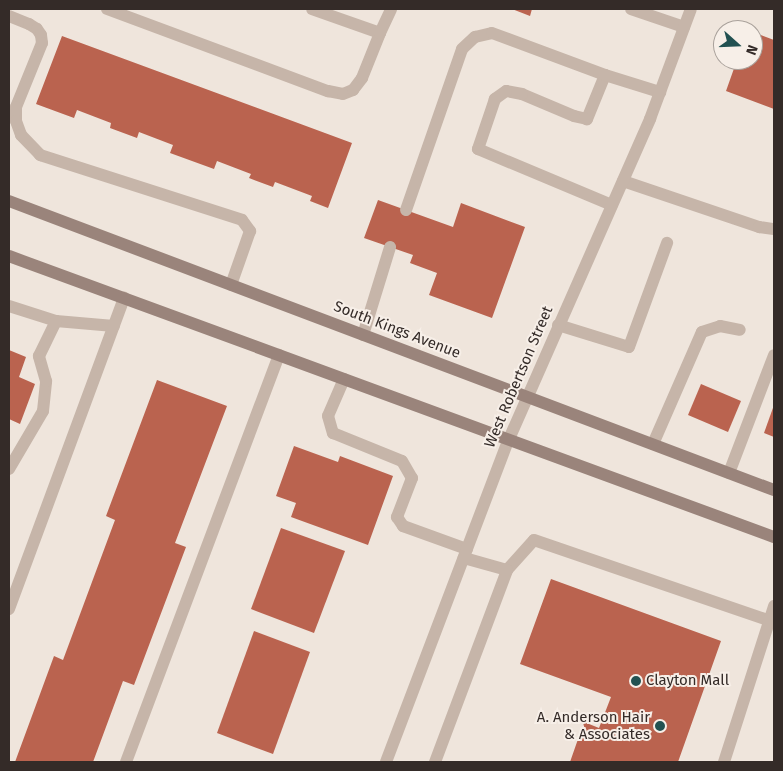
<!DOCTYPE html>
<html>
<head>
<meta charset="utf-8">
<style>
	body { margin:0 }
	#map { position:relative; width:783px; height:771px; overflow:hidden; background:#efe5dc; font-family:"Fira Sans",sans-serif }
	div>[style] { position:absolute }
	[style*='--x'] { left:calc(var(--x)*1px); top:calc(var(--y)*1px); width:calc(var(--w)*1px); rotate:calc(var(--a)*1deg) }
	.building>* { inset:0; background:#ba634f }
	.service>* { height:12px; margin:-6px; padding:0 6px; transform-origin:6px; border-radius:6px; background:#c6b5a9 }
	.minor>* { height:12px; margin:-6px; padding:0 6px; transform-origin:6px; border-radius:6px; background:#c6b5a9 }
	.secondary>* { height:12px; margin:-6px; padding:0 6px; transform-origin:6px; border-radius:6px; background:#9a847b }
	.dots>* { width:14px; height:14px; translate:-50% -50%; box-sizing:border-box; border:2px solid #f7efe8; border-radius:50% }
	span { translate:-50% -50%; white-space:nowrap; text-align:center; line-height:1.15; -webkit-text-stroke:4px #f7efe8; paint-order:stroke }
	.street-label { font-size:15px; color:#342b28 }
	.poi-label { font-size:15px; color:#342b28 }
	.left { translate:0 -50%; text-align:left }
	.right { translate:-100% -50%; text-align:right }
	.frame { position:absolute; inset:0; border:10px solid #342b28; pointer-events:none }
	.north { position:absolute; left:713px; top:20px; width:50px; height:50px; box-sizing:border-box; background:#f7efe8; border:1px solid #a9a19b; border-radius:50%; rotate:110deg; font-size:14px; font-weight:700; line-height:20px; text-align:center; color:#342b28 }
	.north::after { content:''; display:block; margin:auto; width:18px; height:22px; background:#225151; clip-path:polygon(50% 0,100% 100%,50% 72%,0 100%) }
</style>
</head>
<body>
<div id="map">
	<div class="building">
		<div style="clip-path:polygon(512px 9px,532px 9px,530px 16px)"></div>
		<div style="clip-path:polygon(753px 32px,774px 40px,774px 109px,726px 91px,737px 60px,753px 60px)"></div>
		<div style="clip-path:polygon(62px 36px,352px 143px,328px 208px,310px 201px,312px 196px,275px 182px,273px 187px,249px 178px,251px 174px,217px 161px,214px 169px,170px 153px,173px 145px,139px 132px,137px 138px,110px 128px,111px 123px,77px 110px,74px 118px,36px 104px)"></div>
		<div style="clip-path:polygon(378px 200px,453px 227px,461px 203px,525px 227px,492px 318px,429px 295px,437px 273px,410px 263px,413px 255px,364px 238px)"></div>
		<div style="clip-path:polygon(9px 350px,26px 357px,19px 377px,35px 384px,20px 424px,9px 419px)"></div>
		<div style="clip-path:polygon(157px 380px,227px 406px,175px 543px,186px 547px,134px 685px,123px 681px,93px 762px,15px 762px,54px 656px,63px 660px,115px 520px,106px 516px)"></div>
		<div style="clip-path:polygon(701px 384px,741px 401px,728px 432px,688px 415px)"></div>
		<div style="clip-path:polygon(774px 405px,774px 437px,764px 433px)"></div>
		<div style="clip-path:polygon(294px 446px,338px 462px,340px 456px,393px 476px,368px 545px,291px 517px,296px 503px,276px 496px)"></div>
		<div style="clip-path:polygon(281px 528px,345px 551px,314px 633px,251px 609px)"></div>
		<div style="clip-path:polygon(551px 579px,721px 641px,678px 762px,570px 762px,584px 722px,599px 728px,611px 697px,520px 664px)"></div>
		<div style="clip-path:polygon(254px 631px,310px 652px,273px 754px,217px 733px)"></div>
	</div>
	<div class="service">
		<div style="--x:107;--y:9;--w:236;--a:20.4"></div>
		<div style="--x:328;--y:91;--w:15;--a:11"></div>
		<div style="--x:343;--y:94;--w:11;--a:-22"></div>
		<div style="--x:353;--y:90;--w:15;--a:-53"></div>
		<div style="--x:362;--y:78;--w:48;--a:-68.2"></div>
		<div style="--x:380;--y:33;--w:72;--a:-160.6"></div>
		<div style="--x:631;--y:9;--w:56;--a:18.8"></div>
		<div style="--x:9;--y:16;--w:22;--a:22"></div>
		<div style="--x:29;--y:24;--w:9;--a:32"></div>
		<div style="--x:37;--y:29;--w:7;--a:56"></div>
		<div style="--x:41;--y:35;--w:8;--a:83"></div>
		<div style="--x:42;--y:43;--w:69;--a:112.1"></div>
		<div style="--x:16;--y:107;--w:14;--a:90"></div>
		<div style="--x:16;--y:121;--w:15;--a:70"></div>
		<div style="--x:21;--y:135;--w:28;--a:46"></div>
		<div style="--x:40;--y:155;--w:212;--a:17.8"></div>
		<div style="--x:242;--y:220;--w:14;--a:54"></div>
		<div style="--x:250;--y:231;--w:57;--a:109.4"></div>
		<div style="--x:380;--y:33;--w:26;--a:-65"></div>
		<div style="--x:605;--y:75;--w:48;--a:112.2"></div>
		<div style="--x:587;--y:119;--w:13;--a:-167"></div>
		<div style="--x:574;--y:116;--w:56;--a:-157.1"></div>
		<div style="--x:522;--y:94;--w:16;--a:-169"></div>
		<div style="--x:506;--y:91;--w:14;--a:144"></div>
		<div style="--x:495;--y:99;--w:53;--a:108.8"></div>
		<div style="--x:478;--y:149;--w:145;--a:22.7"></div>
		<div style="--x:623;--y:181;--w:144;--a:18.7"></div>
		<div style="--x:759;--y:227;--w:15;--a:8"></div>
		<div style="--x:406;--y:210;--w:170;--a:-70.8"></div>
		<div style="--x:462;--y:49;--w:18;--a:-43"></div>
		<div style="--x:475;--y:37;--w:17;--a:-13"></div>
		<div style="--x:492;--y:33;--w:121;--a:20.4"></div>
		<div style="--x:605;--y:75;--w:58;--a:17.2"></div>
		<div style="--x:9;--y:306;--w:49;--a:17.7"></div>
		<div style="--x:56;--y:321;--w:58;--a:4.9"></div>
		<div style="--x:558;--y:325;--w:74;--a:17.2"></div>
		<div style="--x:629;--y:347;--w:111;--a:-69.9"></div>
		<div style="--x:363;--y:335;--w:92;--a:-72.9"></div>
		<div style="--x:344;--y:379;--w:40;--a:113.4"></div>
		<div style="--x:328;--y:416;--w:18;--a:74"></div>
		<div style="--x:333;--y:433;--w:74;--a:22.1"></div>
		<div style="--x:402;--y:461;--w:20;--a:60"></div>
		<div style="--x:412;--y:478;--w:42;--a:111"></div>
		<div style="--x:397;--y:517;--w:11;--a:56"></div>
		<div style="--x:403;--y:526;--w:68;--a:19.8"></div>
		<div style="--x:653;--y:444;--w:122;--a:-66.4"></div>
		<div style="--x:702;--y:332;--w:19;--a:-18"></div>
		<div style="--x:720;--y:326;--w:20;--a:11"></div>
		<div style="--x:9;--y:469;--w:67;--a:-59.6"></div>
		<div style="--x:43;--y:411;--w:30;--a:-84"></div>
		<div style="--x:46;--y:381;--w:26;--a:-106"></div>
		<div style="--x:39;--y:356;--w:39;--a:-64"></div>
		<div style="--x:729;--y:473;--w:126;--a:-69.1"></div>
		<div style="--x:507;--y:570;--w:40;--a:-48"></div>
		<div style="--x:534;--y:540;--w:254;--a:18.9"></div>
		<div style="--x:9;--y:609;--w:332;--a:-69.7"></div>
		<div style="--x:126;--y:762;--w:435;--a:-69.4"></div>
		<div style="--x:435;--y:762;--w:205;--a:-69.4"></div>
		<div style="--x:507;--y:570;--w:45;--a:-164.4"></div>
		<div style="--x:724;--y:762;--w:164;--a:-72.2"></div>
	</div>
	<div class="minor">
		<div style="--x:386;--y:762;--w:346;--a:-69.2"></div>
		<div style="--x:509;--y:439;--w:350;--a:-66.2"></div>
		<div style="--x:650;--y:119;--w:117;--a:-69.6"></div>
	</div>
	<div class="secondary">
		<div style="--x:9;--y:201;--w:818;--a:20.7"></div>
		<div style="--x:9;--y:256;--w:815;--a:20.17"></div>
	</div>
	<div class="dots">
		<div style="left:636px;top:681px;background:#225151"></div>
		<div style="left:660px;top:726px;background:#225151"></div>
	</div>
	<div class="street-label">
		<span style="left:397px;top:330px;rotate:21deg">South Kings Avenue</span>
		<span style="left:519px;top:377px;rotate:-67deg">West Robertson Street</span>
	</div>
	<div class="poi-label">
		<span class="left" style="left:646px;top:681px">Clayton Mall</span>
		<span class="right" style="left:650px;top:726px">A. Anderson Hair<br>&amp; Associates</span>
	</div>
	<div class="frame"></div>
	<div class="north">N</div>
</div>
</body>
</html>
